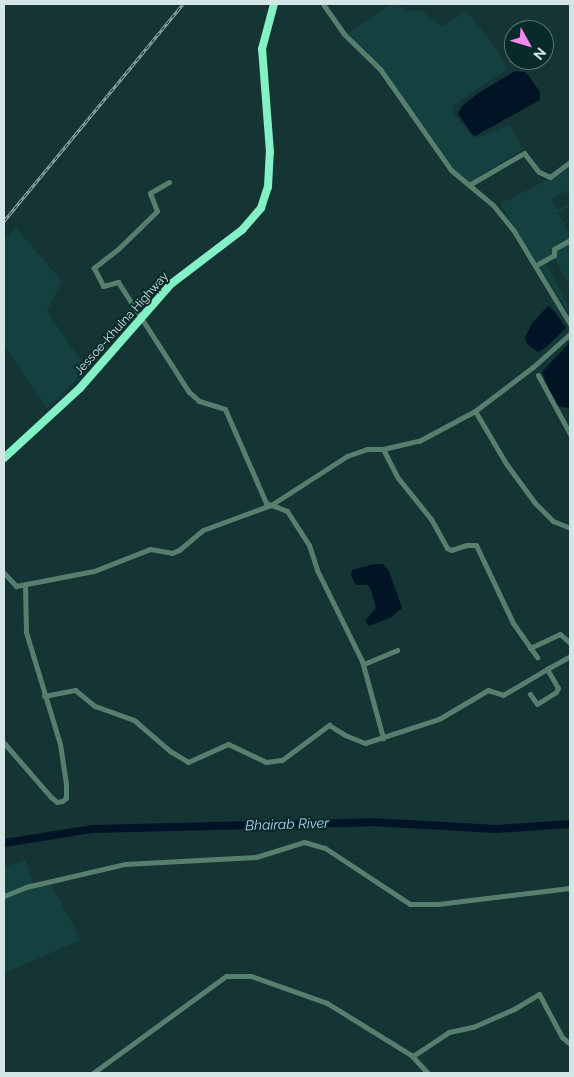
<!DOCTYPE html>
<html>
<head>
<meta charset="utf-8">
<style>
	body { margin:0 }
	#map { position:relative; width:574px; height:1077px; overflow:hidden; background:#143534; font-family:Raleway,sans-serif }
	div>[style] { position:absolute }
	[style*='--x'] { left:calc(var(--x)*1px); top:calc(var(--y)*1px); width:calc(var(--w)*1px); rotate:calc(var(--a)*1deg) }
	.built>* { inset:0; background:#144040 }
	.water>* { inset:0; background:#011426 }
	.river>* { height:8px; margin:-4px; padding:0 4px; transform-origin:4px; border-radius:4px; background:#011426 }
	.minor>* { height:5px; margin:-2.5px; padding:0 2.5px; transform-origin:2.5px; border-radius:2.5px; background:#577f6e }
	.highway>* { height:8px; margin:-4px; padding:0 4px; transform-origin:4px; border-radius:4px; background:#84f0c6 }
	.rail>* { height:3px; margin-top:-1.5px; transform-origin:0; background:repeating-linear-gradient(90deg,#092a2a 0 4px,#91a8a7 0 8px); box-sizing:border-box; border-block:1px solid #91a8a7 }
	span { translate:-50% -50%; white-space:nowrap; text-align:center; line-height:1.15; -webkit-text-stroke:4px #092a2a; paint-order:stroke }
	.street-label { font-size:12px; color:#d3e5e4 }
	.water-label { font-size:14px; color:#afd0f1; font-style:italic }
	.frame { position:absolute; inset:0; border:5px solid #d3e5e4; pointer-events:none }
	.north { position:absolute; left:504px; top:20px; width:50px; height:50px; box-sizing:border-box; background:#092a2a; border:1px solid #5a7574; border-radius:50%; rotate:129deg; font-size:14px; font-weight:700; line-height:20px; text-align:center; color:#d3e5e4 }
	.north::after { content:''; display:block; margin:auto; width:18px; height:22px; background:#f689ed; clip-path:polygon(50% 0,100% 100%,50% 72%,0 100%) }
</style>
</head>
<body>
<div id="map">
	<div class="built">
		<div style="clip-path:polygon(391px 4px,396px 4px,409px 11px,420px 10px,442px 26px,467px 11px,500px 54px,507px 69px,453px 106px,453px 113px,474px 139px,510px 125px,523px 149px,470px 182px,453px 168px,417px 121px,394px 85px,363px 53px,348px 33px)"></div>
		<div style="clip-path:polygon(570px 168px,570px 192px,568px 193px,566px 191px,551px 199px,557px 210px,570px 203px,570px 206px,558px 212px,563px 223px,570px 219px,564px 225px,570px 235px,570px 287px,555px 259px,546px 264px,570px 309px,570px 315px,500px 204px)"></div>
		<div style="clip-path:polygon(16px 228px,62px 281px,47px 311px,87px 370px,47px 408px,4px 345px,4px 241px)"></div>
		<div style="clip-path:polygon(25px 860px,33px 884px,50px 882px,81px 940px,4px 973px,4px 867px)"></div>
	</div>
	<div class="water">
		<div style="clip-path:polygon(515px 71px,525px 72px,529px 76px,540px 92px,540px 100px,475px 136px,472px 134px,458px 114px,461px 107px,477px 94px)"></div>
		<div style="clip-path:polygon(548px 306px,555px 312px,566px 328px,545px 348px,538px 352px,527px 344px,525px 338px,532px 323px)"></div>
		<div style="clip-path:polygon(570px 342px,570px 409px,555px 405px,542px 372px)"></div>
		<div style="clip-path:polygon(374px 564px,383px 564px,389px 571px,402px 608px,390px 618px,369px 626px,365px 621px,376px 608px,371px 590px,368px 585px,356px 585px,351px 576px,352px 570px)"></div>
	</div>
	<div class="river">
		<div style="--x:4;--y:843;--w:89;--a:-9"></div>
		<div style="--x:92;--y:829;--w:280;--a:-1.4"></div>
		<div style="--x:372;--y:822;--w:124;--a:3.2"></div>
		<div style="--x:496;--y:829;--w:74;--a:-3.9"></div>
	</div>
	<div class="minor">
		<div style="--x:323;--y:4;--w:37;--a:55"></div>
		<div style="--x:344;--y:34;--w:50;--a:44.2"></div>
		<div style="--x:380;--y:69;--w:123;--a:54.9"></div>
		<div style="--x:451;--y:170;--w:23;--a:40"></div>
		<div style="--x:469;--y:185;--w:64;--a:-30.2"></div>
		<div style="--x:524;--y:153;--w:24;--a:52"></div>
		<div style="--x:539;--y:172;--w:12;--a:24"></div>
		<div style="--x:550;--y:177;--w:25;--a:-37"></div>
		<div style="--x:169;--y:182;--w:22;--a:150"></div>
		<div style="--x:150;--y:193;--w:19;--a:69"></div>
		<div style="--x:157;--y:211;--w:54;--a:135.7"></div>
		<div style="--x:118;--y:249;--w:31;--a:142"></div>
		<div style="--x:94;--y:268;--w:20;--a:63"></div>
		<div style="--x:103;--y:286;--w:16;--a:-15"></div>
		<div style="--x:118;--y:282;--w:131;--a:57.2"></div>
		<div style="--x:189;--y:392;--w:13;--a:42"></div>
		<div style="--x:199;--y:401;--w:27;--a:17"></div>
		<div style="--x:225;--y:409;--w:103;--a:66.4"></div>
		<div style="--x:266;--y:503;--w:5;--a:22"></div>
		<div style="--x:271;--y:505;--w:90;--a:-32.8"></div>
		<div style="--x:347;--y:456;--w:21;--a:-19"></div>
		<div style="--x:367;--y:449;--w:16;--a:0"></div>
		<div style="--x:383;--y:449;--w:37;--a:-13"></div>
		<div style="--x:419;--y:441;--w:64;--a:-28.2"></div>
		<div style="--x:475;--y:411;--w:59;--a:59.5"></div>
		<div style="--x:505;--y:462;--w:51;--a:53.8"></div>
		<div style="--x:535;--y:503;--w:25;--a:45"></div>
		<div style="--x:553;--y:521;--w:18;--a:22"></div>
		<div style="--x:469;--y:185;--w:31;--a:40"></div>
		<div style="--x:493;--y:205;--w:33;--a:51"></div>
		<div style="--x:514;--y:231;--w:109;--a:58.9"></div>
		<div style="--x:538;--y:264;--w:18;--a:-29"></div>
		<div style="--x:554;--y:255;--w:6;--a:-90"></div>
		<div style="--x:554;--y:249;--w:18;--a:-29"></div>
		<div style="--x:538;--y:375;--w:67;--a:61.5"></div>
		<div style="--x:475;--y:411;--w:73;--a:-37.2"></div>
		<div style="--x:533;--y:367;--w:50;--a:-41.7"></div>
		<div style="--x:383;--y:449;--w:33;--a:63"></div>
		<div style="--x:398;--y:478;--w:53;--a:51.2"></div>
		<div style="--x:431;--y:519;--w:33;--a:61"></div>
		<div style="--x:447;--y:548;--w:4;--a:27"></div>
		<div style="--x:451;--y:550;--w:16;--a:-18"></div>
		<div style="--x:466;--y:545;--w:10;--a:0"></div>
		<div style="--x:476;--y:545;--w:86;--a:64.6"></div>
		<div style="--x:513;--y:623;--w:42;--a:54.8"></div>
		<div style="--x:4;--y:573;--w:18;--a:47"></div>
		<div style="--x:16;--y:586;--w:79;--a:-10.9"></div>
		<div style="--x:94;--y:571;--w:60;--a:-21.4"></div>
		<div style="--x:150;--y:549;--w:22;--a:10"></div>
		<div style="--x:172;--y:553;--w:8;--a:-23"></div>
		<div style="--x:179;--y:550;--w:31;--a:-40"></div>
		<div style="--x:203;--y:530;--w:72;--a:-20.2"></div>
		<div style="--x:271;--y:505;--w:6;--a:18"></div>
		<div style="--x:277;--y:507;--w:11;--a:22"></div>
		<div style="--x:287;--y:511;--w:40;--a:57.1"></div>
		<div style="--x:309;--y:545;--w:26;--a:72"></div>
		<div style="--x:317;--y:570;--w:102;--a:63.7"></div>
		<div style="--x:362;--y:661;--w:80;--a:74.7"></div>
		<div style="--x:530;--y:648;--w:33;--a:-25"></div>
		<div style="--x:560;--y:634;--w:13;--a:42"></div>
		<div style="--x:364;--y:664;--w:36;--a:-23"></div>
		<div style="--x:530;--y:694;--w:12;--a:55"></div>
		<div style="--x:537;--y:704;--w:22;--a:-32"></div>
		<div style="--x:556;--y:692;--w:4;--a:-63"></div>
		<div style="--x:558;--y:688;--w:22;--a:-120"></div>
		<div style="--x:547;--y:669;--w:26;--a:-29"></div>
		<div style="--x:44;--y:696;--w:32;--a:-11"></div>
		<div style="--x:75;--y:690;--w:26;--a:39"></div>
		<div style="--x:95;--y:706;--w:41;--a:19.7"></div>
		<div style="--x:134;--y:720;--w:48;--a:40.7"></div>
		<div style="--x:170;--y:751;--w:21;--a:31"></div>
		<div style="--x:188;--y:762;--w:44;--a:-24.2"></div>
		<div style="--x:228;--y:744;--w:42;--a:25.3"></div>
		<div style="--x:266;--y:762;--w:16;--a:-7"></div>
		<div style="--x:282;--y:760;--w:59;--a:-36.7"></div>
		<div style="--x:329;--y:725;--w:19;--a:32"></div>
		<div style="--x:345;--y:735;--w:22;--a:22"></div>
		<div style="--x:365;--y:743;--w:78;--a:-18"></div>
		<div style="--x:439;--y:719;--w:57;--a:-30.6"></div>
		<div style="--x:488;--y:690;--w:16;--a:18"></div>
		<div style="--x:503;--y:695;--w:51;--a:-30.6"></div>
		<div style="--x:4;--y:743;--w:72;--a:49"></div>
		<div style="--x:51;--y:797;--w:8;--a:40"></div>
		<div style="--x:57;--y:802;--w:5;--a:-11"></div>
		<div style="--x:62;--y:801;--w:5;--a:-37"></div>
		<div style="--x:66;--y:798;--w:14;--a:-90"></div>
		<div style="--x:66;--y:784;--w:40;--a:-98.5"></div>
		<div style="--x:60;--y:744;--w:117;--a:-106.9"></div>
		<div style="--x:26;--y:632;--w:47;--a:-91.2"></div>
		<div style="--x:4;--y:896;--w:24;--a:-22"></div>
		<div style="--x:26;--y:887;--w:102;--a:-13.1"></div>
		<div style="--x:125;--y:864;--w:131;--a:-3.1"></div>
		<div style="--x:256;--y:857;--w:50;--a:-17.4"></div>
		<div style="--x:304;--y:842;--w:22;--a:16"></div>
		<div style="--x:325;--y:848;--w:102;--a:33.4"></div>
		<div style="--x:410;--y:904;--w:28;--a:0"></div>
		<div style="--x:438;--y:904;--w:133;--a:-6.9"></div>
		<div style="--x:413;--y:1056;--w:43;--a:-33.7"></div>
		<div style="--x:449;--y:1032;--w:25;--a:-12"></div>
		<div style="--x:473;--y:1027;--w:45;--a:-23.7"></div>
		<div style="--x:514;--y:1009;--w:29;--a:-31"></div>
		<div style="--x:539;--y:994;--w:49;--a:61.9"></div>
		<div style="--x:562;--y:1037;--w:11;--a:41"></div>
		<div style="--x:93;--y:1073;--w:165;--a:-36.1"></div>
		<div style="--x:226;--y:976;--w:25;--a:0"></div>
		<div style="--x:251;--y:976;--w:81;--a:19.6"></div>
		<div style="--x:327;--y:1003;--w:99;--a:31.8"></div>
		<div style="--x:411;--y:1055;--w:25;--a:47"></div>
	</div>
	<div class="highway">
		<div style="--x:4;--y:458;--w:103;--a:-42.6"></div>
		<div style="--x:80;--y:388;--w:138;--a:-48.8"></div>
		<div style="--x:171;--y:284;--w:89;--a:-37.3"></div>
		<div style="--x:242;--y:230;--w:29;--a:-49"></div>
		<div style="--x:261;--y:208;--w:22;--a:-72"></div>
		<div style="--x:268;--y:187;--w:35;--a:-87"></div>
		<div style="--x:270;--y:152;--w:103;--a:-94.4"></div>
		<div style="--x:262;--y:49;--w:47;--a:-75.1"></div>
	</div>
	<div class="rail">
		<div style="--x:4;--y:221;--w:281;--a:-50.5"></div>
	</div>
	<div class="street-label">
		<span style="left:122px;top:324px;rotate:-48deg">Jessoe-Khulna Highway</span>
	</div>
	<div class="water-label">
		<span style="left:287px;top:824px;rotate:-2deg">Bhairab River</span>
	</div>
	<div class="frame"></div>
	<div class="north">N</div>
</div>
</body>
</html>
